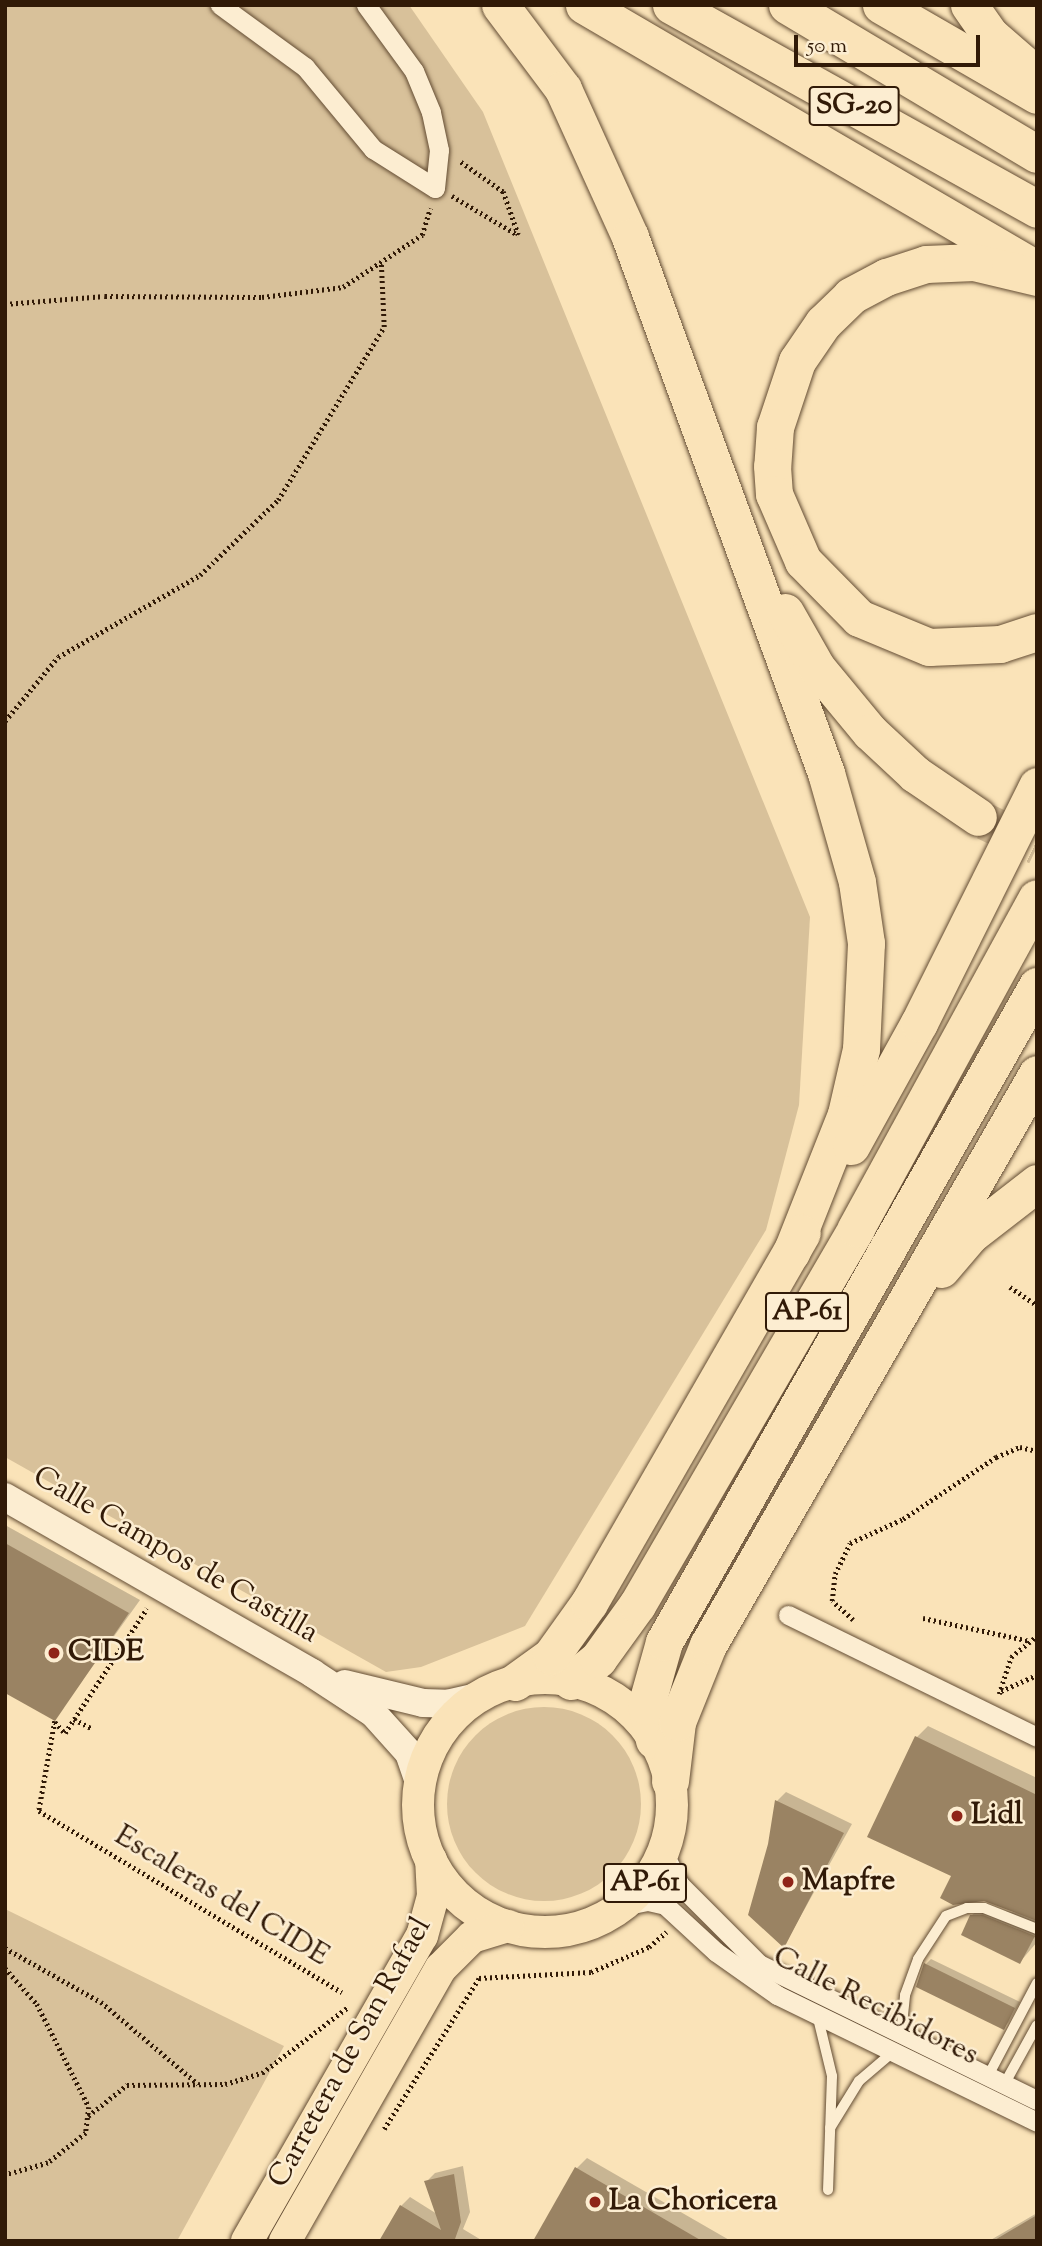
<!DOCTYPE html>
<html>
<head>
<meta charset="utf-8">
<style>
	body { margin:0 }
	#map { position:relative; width:1042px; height:2246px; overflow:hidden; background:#fae3b8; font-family:"Sorts Mill Goudy",serif }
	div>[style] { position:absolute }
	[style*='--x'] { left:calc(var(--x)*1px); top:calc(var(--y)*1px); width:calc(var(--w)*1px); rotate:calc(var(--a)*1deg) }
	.green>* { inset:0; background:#d8c19a }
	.round { border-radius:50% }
	.shadow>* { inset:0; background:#0003 }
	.building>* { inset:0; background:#9a8363 }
	.motorway-tunnel>* { height:37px; margin-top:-18.5px; transform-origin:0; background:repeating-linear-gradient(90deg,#d2bb95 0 37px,transparent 0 55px) }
	.path>* { height:4.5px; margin-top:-2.25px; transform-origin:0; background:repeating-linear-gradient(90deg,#311a07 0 2px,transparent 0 5.5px) }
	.roads { filter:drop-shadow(0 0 2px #634c33) drop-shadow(0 0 2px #634c33) }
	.service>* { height:10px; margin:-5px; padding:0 5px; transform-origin:5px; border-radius:5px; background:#fcedd1 }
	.minor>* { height:19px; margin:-9.5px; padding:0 9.5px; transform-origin:9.5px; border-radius:9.5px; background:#fcedd1 }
	.secondary>* { height:28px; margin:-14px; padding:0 14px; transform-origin:14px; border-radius:14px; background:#fcedd1 }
	.primary>* { height:32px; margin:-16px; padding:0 16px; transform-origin:16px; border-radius:16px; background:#fae3b8 }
	.primary>.ring { margin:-16px; padding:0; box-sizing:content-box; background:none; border:32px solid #fae3b8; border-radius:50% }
	.motorway>* { height:37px; margin:-18.5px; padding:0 18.5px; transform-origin:18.5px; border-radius:18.5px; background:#fae3b8 }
	.dots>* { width:19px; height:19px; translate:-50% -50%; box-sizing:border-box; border:4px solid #fcedd1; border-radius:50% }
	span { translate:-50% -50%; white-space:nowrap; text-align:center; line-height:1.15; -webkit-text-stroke:5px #fcedd1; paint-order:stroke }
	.shield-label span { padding:2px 5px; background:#fcedd1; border:2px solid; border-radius:5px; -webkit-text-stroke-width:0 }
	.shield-label { font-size:28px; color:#311a07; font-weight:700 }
	.street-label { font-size:30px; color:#311a07 }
	.poi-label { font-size:30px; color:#311a07; font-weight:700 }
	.left { translate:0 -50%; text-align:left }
	.frame { position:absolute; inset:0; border:7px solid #311a07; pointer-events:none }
	.scale { position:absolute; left:794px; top:35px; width:186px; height:32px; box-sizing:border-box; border:4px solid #311a07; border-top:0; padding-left:9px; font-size:21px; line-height:24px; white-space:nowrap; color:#311a07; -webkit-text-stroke:5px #fcedd1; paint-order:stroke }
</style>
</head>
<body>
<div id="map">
	<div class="green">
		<div style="clip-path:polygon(5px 5px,409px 5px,483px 112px,810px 917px,799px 1105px,766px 1230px,525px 1626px,421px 1667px,386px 1672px,5px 1457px)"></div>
		<div class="round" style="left:447px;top:1707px;width:194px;height:194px"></div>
		<div style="clip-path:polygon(5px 1909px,284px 2046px,177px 2241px,5px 2241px)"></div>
	</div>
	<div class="shadow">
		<div style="clip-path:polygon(5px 1525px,140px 1600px,55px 1719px,5px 1691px)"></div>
		<div style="clip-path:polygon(928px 1726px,1037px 1778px,1037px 1942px,1020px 1962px,971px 1916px,981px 1907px,1018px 1913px,953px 1875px,917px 1737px)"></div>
		<div style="clip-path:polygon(786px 1792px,852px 1824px,784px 1946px,770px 1845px,777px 1801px)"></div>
		<div style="clip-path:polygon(931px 1959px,1020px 2002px,1009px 2022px,1003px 2028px,926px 1964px)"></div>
		<div style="clip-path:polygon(587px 2158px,731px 2241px,547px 2241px,577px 2168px)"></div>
		<div style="clip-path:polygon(463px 2166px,470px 2212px,463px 2229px,483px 2241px,391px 2241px,401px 2206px,410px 2197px,437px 2214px,426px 2182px,435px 2173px)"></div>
		<div style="clip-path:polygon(1037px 2213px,1037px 2241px,989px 2241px)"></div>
	</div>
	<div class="building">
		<div style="clip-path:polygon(5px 1543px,129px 1613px,55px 1721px,5px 1693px)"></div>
		<div style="clip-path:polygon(915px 1736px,1037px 1795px,1037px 1921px,984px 1901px,953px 1905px,940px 1898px,951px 1876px,867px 1837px)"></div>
		<div style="clip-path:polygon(775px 1800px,844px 1833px,784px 1948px,748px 1915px,768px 1844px)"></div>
		<div style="clip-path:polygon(970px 1915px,983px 1915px,1035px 1936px,1020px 1964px,961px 1935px)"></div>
		<div style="clip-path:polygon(924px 1963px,1015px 2008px,1004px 2030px,916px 1987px)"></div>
		<div style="clip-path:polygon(575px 2167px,702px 2241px,533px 2241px)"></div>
		<div style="clip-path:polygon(454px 2174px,461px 2222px,455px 2239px,458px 2241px,379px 2241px,400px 2205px,441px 2230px,424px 2181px)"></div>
		<div style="clip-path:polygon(1037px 2215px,1037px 2241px,993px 2241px)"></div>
	</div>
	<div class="motorway-tunnel">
		<div style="--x:985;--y:821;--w:58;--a:25.7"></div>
	</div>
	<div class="path">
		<div style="--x:452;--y:196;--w:77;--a:30.6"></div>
		<div style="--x:518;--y:235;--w:46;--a:-109.2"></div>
		<div style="--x:503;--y:192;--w:54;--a:-144.8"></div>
		<div style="--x:5;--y:304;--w:100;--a:-4.6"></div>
		<div style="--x:105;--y:296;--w:157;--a:0.4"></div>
		<div style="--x:262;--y:297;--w:82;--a:-7"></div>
		<div style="--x:343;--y:287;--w:95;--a:-33.4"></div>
		<div style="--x:422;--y:235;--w:28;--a:-73"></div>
		<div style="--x:5;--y:721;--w:83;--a:-50.4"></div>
		<div style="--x:58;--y:657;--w:164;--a:-30"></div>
		<div style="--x:200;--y:575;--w:108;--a:-43.9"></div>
		<div style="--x:278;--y:500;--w:203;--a:-58.5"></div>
		<div style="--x:384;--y:327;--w:65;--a:-92.6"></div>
		<div style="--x:1010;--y:1287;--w:32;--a:34"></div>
		<div style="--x:923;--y:1618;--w:109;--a:12.1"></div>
		<div style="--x:853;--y:1620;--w:28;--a:-138"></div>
		<div style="--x:832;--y:1601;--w:27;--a:-84"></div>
		<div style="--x:835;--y:1574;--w:34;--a:-64"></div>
		<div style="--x:850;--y:1543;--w:58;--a:-24.4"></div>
		<div style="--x:903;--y:1519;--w:112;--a:-33.7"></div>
		<div style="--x:996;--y:1457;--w:26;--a:-23"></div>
		<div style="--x:1020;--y:1447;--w:17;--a:13"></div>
		<div style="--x:1001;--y:1691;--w:39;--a:-24"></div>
		<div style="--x:999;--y:1694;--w:39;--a:-72"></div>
		<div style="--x:1011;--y:1657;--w:33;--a:-39"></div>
		<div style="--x:74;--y:1719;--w:19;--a:28"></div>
		<div style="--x:55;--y:1721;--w:91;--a:100.1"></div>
		<div style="--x:39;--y:1811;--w:353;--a:30.9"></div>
		<div style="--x:55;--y:1722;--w:15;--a:48"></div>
		<div style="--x:65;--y:1733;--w:149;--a:-56.7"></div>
		<div style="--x:5;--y:1948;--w:110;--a:29.4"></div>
		<div style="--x:101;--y:2002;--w:127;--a:40.2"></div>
		<div style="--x:5;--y:1968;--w:48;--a:48.4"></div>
		<div style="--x:37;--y:2004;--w:115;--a:63.2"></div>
		<div style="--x:89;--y:2107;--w:26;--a:97"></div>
		<div style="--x:86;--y:2133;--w:48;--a:141.7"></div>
		<div style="--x:48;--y:2163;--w:45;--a:164.4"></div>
		<div style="--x:88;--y:2116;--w:50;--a:-38.5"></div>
		<div style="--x:127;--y:2085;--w:98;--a:-0.6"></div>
		<div style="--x:225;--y:2084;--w:39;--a:-17"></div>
		<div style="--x:262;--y:2073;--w:108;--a:-37.5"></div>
		<div style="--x:384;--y:2129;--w:178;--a:-57.8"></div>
		<div style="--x:479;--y:1978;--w:112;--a:-3.1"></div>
		<div style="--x:591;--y:1972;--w:63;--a:-23.3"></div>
		<div style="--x:649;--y:1947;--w:23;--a:-41"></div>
	</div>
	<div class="roads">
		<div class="service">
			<div style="--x:818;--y:2018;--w:60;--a:76.4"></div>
			<div style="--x:832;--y:2076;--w:114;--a:92"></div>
			<div style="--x:901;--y:2034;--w:39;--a:-84"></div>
			<div style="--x:905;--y:1995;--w:38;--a:-70"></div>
			<div style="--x:918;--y:1959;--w:51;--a:-56.9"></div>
			<div style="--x:946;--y:1916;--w:22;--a:-21"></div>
			<div style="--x:967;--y:1908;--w:17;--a:0"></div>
			<div style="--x:984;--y:1908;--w:57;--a:21.6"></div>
			<div style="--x:988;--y:2076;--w:105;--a:-62.2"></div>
			<div style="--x:1005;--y:2083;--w:66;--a:-61.1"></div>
			<div style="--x:830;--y:2128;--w:55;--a:-58.3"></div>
			<div style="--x:859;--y:2081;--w:45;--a:-40.5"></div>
		</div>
		<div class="minor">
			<div style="--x:220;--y:5;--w:105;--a:36.1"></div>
			<div style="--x:305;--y:67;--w:107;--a:50.3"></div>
			<div style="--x:373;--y:149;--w:73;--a:32.2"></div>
			<div style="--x:435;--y:188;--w:38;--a:-84"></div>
			<div style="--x:439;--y:150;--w:39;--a:-102"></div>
			<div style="--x:431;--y:112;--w:44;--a:-112.5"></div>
			<div style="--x:414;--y:71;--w:82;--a:-126"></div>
			<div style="--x:788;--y:1615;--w:277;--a:26.1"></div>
			<div style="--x:663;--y:1852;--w:37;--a:63"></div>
			<div style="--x:680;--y:1885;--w:112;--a:45"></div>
			<div style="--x:759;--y:1964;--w:309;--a:26.1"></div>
			<div style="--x:622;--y:1906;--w:26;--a:-11"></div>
			<div style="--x:648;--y:1901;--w:17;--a:13"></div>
			<div style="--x:665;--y:1905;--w:69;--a:42.7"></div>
			<div style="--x:716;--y:1952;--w:75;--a:35.2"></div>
			<div style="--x:777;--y:1995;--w:289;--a:26"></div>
		</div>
		<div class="secondary">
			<div style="--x:5;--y:1497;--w:354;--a:29.8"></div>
			<div style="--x:312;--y:1673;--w:73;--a:33.3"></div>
			<div style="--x:373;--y:1713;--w:54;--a:48"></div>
			<div style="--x:409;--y:1753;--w:34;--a:71"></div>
			<div style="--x:345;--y:1684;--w:80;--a:13.7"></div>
			<div style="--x:423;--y:1703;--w:24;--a:2"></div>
			<div style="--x:447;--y:1704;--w:35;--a:-13"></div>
		</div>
		<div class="primary">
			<div class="ring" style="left:418px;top:1678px;width:222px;height:222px"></div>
			<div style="--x:247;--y:2241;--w:352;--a:-60.2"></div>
			<div style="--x:422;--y:1936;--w:41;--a:-74.6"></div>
			<div style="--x:433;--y:1896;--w:36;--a:-93"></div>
			<div style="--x:285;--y:2241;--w:314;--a:-60.3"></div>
			<div style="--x:441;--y:1968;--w:44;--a:-45"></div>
			<div style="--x:472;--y:1937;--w:38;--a:-17"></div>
		</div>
		<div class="motorway">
			<div style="--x:500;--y:5;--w:105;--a:53.1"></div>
			<div style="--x:563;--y:89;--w:162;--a:65.6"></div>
			<div style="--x:630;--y:237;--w:571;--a:69.91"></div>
			<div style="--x:826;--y:773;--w:113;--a:74.1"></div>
			<div style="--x:857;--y:882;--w:62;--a:81.6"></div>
			<div style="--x:866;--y:943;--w:106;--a:92.7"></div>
			<div style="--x:861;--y:1049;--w:67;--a:103"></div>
			<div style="--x:846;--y:1114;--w:149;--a:111.6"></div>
			<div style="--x:584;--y:5;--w:510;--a:30.29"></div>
			<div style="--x:671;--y:5;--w:419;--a:29.1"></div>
			<div style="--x:787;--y:5;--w:291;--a:30.8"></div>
			<div style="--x:881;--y:5;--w:180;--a:30"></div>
			<div style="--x:969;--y:5;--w:37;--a:55"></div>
			<div style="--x:990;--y:35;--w:61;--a:41"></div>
			<div style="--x:1037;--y:277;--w:65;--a:-166.6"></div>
			<div style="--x:974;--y:262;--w:48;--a:177.6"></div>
			<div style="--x:926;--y:264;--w:42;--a:162"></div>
			<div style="--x:886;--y:277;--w:40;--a:152"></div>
			<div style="--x:851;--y:296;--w:39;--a:136"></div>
			<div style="--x:823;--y:323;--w:46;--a:124.4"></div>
			<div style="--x:797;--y:361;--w:70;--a:108.4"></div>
			<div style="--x:775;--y:427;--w:39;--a:94"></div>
			<div style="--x:772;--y:466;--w:28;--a:86"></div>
			<div style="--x:774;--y:494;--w:73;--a:66.6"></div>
			<div style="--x:803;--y:561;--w:80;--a:45.5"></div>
			<div style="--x:859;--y:618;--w:76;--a:22.5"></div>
			<div style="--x:929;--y:647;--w:71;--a:-2.4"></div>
			<div style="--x:1000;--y:644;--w:39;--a:-18"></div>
			<div style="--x:785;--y:612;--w:64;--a:60.3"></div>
			<div style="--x:817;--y:668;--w:83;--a:50.4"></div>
			<div style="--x:870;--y:732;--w:62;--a:43"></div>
			<div style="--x:915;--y:774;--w:76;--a:34.3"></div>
			<div style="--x:851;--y:1146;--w:141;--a:-61.1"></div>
			<div style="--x:919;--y:1023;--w:265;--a:-63.5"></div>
			<div style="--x:941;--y:1269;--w:45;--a:-49.5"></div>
			<div style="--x:970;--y:1235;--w:85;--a:-37.8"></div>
			<div style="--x:571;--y:1681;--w:35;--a:-39"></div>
			<div style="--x:598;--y:1659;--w:67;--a:-54.2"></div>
			<div style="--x:637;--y:1605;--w:436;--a:-59.8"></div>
			<div style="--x:856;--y:1228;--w:376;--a:-61.3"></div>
			<div style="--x:515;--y:1682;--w:44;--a:-35.8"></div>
			<div style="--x:551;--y:1656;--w:65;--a:-54.4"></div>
			<div style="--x:589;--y:1603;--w:427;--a:-60.1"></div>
			<div style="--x:654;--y:1740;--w:35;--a:-103"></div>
			<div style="--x:646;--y:1706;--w:66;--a:-74.3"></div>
			<div style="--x:664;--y:1642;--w:755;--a:-60.38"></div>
			<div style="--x:670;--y:1781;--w:59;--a:-83.2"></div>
			<div style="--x:677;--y:1722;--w:83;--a:-68.1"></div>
			<div style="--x:708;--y:1645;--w:659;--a:-60.05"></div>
		</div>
	</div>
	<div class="dots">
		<div style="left:54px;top:1653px;background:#8f2418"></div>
		<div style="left:957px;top:1816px;background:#8f2418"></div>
		<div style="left:788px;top:1882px;background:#8f2418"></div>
		<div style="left:595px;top:2202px;background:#8f2418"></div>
	</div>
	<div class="shield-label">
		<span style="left:854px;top:106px">SG-20</span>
		<span style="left:807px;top:1312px">AP-61</span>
		<span style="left:645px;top:1883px">AP-61</span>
	</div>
	<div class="street-label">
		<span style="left:175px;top:1556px;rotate:30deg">Calle Campos de Castilla</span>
		<span style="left:221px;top:1897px;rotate:31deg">Escaleras del CIDE</span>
		<span style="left:875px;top:2007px;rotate:27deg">Calle Recibidores</span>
		<span style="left:351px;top:2053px;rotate:-61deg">Carretera de San Rafael</span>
	</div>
	<div class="poi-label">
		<span class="left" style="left:68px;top:1653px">CIDE</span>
		<span class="left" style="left:971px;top:1816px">Lidl</span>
		<span class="left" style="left:802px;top:1882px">Mapfre</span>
		<span class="left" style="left:609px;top:2202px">La Choricera</span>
	</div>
	<div class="frame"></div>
	<div class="scale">50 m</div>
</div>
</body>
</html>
